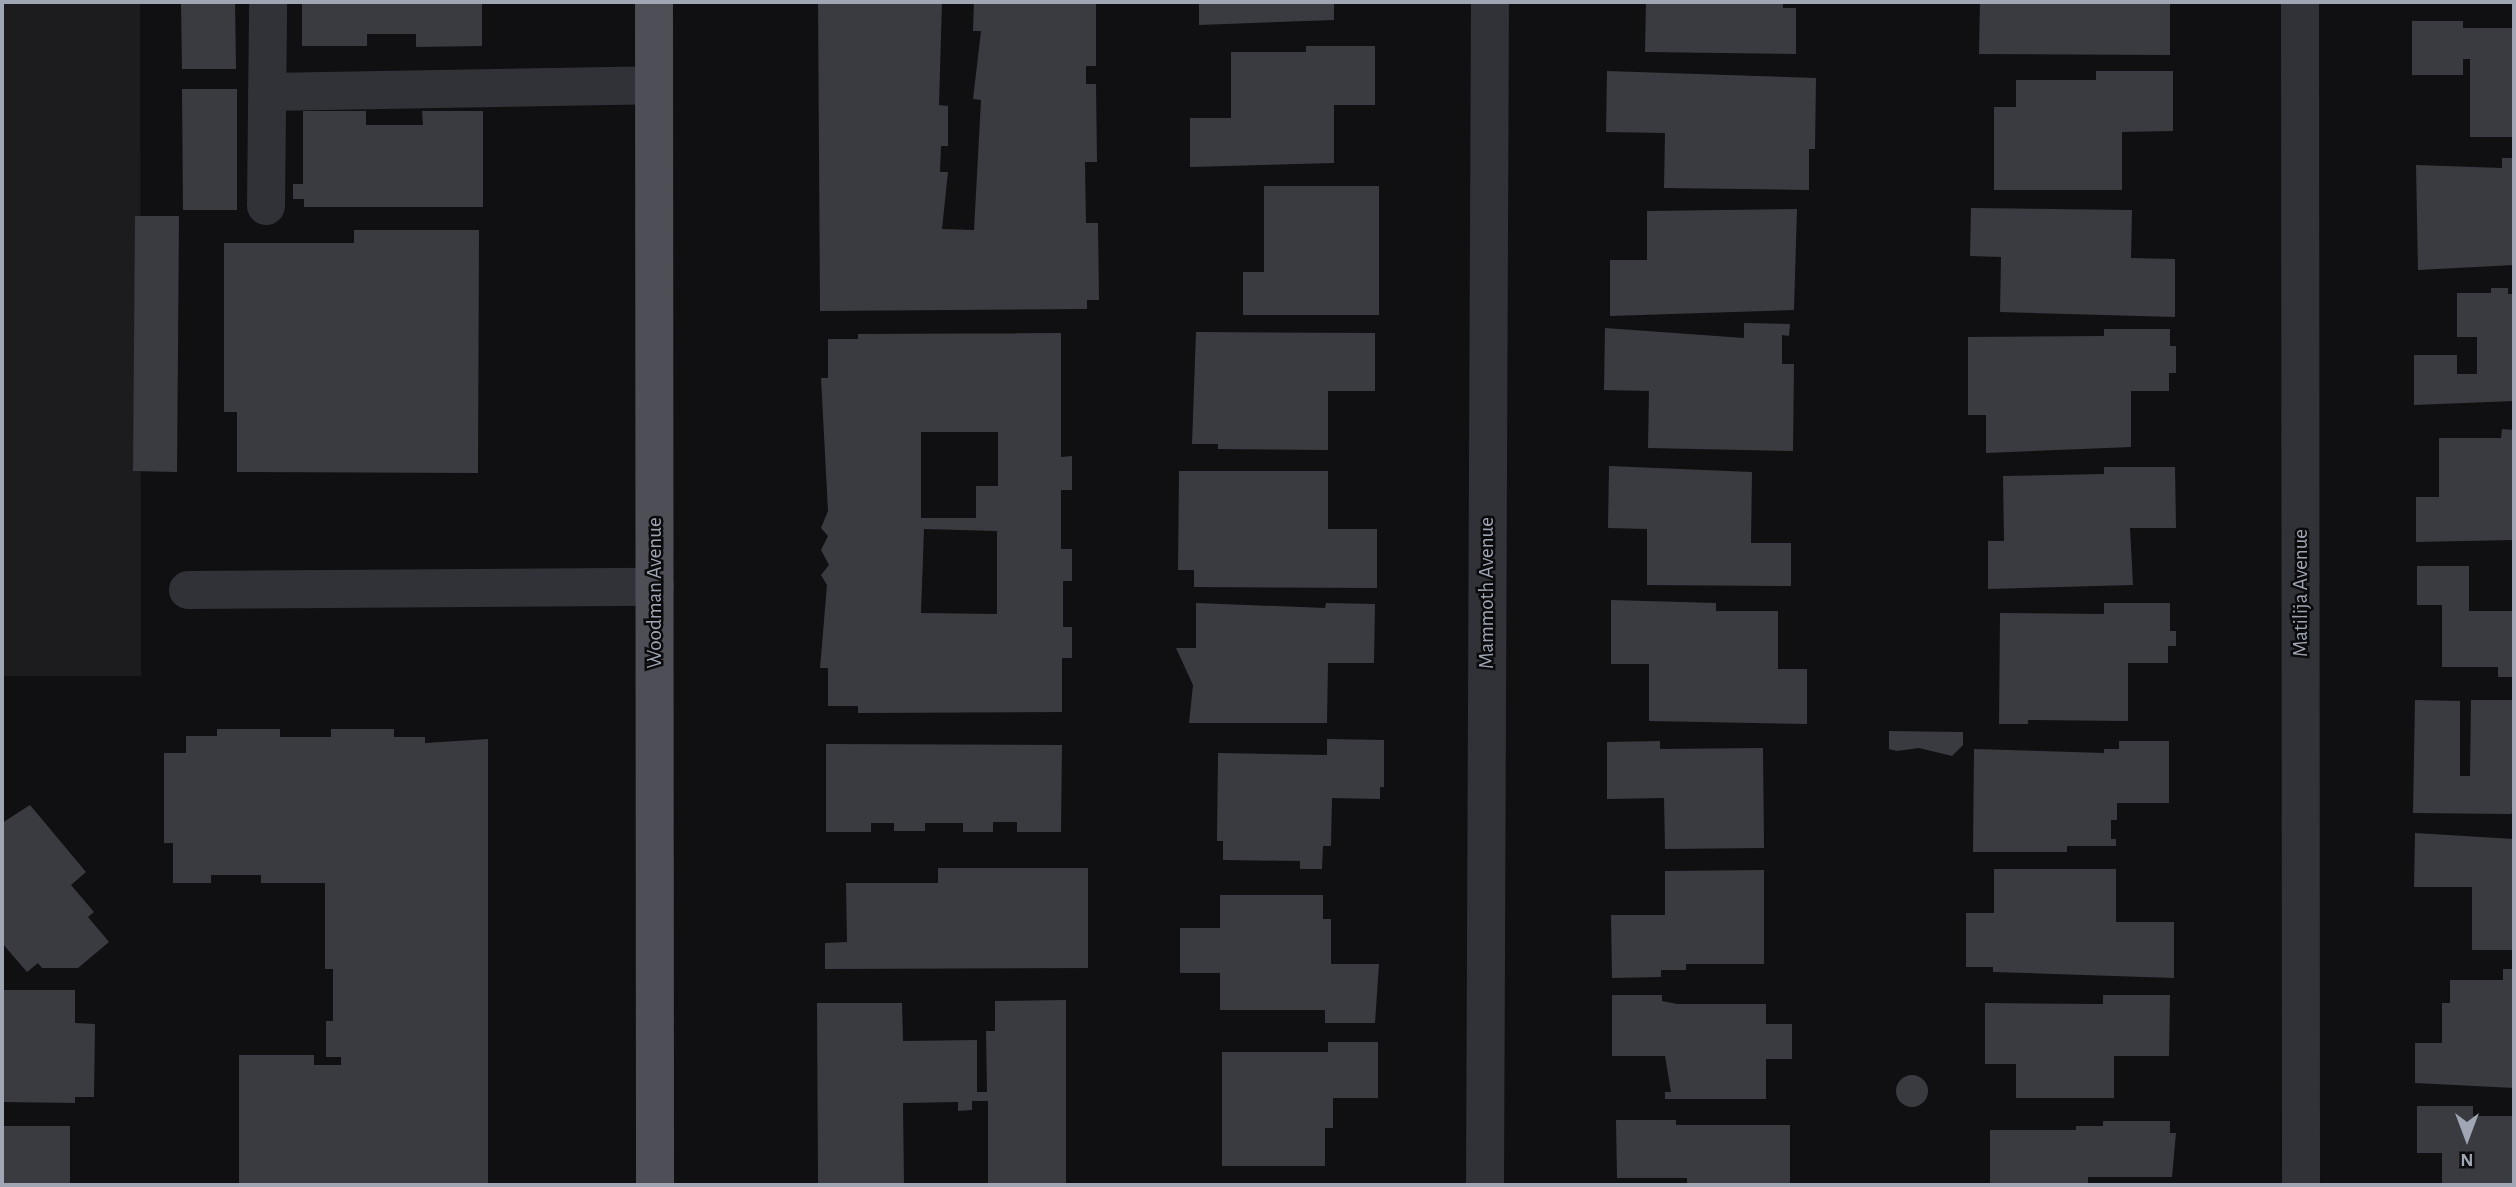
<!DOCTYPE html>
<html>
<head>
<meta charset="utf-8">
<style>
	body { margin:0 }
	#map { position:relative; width:2516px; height:1187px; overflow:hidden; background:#101012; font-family:"Alegreya Sans",sans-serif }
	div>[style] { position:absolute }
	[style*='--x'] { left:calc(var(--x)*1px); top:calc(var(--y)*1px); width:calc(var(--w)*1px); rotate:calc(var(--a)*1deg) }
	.built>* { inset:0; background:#1c1c1f }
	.building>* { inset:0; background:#3a3b40 }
	.round { border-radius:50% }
	.minor>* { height:38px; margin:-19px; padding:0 19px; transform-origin:19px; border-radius:19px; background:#313237 }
	.major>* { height:38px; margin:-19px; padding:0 19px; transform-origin:19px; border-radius:19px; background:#4d4e56 }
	span { translate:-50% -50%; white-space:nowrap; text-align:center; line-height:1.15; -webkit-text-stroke:5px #0b0b0d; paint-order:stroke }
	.street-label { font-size:21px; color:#a0a6b4 }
	.frame { position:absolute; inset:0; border:4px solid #a0a6b4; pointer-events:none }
	.north { position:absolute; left:2432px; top:1103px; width:70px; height:70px; -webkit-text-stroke:5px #0b0b0d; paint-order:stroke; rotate:180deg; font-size:19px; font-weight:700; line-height:28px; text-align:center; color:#a0a6b4 }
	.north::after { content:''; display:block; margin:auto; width:24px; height:32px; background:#a0a6b4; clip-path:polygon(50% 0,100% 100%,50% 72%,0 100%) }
</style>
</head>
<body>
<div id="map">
	<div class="built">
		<div style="clip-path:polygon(2px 2px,140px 2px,141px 676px,2px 676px)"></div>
	</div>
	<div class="building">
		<div style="clip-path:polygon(181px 2px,235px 2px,236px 69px,182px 69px)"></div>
		<div style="clip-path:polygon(302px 2px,482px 2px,482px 46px,416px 47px,416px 34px,367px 34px,367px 46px,302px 46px)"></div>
		<div style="clip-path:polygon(818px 2px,942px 2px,939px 105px,948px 106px,948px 146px,941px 146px,940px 172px,948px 172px,942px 229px,974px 230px,981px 100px,973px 99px,981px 31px,973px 31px,974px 2px,1096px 2px,1096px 66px,1086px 66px,1086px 84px,1096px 84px,1097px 162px,1085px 162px,1086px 223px,1098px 223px,1099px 300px,1087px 300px,1087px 309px,820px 311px)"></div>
		<div style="clip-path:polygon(1199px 2px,1334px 2px,1334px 20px,1199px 25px)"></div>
		<div style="clip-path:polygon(1646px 2px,1783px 2px,1783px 8px,1796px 8px,1796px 54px,1645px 52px)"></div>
		<div style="clip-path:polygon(1980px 2px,2170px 2px,2170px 55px,1979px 54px)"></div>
		<div style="clip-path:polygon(2412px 21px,2463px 21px,2463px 28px,2514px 28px,2514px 137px,2470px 137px,2470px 59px,2463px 59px,2463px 75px,2412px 75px)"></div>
		<div style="clip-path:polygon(1306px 46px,1375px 46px,1375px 105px,1334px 105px,1334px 163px,1190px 167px,1190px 118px,1231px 118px,1231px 52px,1306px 52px)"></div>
		<div style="clip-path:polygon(1607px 71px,1816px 78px,1815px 149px,1809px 149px,1809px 190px,1664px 188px,1665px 133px,1606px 132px)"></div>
		<div style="clip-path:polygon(2096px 71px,2173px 71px,2173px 131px,2122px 132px,2122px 190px,1994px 190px,1994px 107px,2016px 107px,2016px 80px,2096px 80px)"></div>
		<div style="clip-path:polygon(182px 89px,237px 89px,237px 210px,183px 210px)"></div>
		<div style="clip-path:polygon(303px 111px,366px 111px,366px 125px,423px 125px,422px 111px,483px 111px,483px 207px,304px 207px,304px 199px,293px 199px,293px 184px,303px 184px)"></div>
		<div style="clip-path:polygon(2502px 158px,2514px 158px,2514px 265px,2418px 270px,2416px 165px,2502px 168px)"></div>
		<div style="clip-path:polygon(1264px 186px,1379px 186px,1379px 315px,1243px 315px,1243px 272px,1264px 272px)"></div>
		<div style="clip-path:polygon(1971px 208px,2132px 210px,2131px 258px,2175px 259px,2175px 317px,2000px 312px,2001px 257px,1970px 256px)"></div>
		<div style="clip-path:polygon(1797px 209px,1794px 310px,1610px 316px,1610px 260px,1647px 260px,1647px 211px)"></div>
		<div style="clip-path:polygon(135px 216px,179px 216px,177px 472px,133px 471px)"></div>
		<div style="clip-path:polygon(354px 230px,479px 230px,478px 473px,237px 472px,237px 412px,224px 412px,224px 243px,354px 243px)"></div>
		<div style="clip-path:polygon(2491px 288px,2508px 288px,2508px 294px,2514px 294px,2514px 401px,2414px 405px,2414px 355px,2457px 355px,2457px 374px,2477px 374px,2477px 337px,2457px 337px,2457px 293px,2491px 293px)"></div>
		<div style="clip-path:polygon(1744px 323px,1790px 324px,1789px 336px,1782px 335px,1782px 364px,1794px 364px,1793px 451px,1648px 448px,1649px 391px,1604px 390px,1605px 328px,1744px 338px)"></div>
		<div style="clip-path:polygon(2104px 329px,2170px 329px,2170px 346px,2176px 346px,2176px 373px,2169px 373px,2169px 391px,2131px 391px,2131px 447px,1986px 453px,1986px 415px,1968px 415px,1968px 337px,2104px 336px)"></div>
		<div style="clip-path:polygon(1196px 332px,1375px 333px,1375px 391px,1328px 391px,1328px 450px,1218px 449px,1218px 444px,1192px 444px)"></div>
		<div style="clip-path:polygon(evenodd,1061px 333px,1061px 457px,1072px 456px,1072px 490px,1061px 490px,1061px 549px,1072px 549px,1072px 581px,1063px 581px,1063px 627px,1072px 627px,1072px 658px,1062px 658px,1062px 712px,858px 713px,858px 706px,828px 706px,828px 668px,820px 668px,827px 585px,821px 575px,829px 565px,821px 550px,828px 536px,821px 528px,828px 511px,821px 378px,828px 378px,828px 339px,858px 339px,858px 334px,1061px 333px,921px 432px,998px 432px,998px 486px,976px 486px,976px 518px,921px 518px,921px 432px,1061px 333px,924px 529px,997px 531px,997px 614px,921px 613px,924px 529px)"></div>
		<div style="clip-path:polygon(2502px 429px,2514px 430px,2514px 540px,2416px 542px,2416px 497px,2439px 497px,2439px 438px,2501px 438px)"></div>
		<div style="clip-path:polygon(1609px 466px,1752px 472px,1751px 543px,1791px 543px,1791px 586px,1647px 585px,1647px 529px,1608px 528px)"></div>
		<div style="clip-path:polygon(2104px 467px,2175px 467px,2176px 528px,2130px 528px,2133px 585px,1988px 589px,1988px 541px,2004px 541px,2003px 476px,2104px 474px)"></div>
		<div style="clip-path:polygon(1179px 471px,1328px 471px,1328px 529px,1377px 529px,1377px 588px,1194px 587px,1194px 570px,1178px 570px)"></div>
		<div style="clip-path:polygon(2417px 566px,2469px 566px,2469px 611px,2514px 611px,2514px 677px,2498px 677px,2498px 667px,2442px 667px,2442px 605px,2417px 605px)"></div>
		<div style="clip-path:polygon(1611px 600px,1716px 603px,1716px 611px,1778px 611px,1778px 669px,1807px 669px,1807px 724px,1649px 721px,1649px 664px,1611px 664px)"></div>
		<div style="clip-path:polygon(1196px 603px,1325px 608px,1326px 603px,1375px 604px,1374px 663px,1328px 663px,1327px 723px,1189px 723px,1193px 685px,1176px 648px,1196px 648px)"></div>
		<div style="clip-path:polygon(2104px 603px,2170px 603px,2170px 631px,2176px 631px,2176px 646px,2168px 646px,2168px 663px,2128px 663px,2128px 721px,2028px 720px,2028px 724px,1999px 724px,2000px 613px,2104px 614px)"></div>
		<div style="clip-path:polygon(2415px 700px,2460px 701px,2460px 776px,2470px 776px,2471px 700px,2514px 700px,2514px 810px,2511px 814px,2413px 813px)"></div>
		<div style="clip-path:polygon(217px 729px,280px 729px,280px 737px,331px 737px,331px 729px,394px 729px,394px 737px,425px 737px,425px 743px,488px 739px,488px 1185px,239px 1185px,239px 1055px,314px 1055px,314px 1065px,341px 1065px,341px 1057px,326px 1057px,326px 1021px,333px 1021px,333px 969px,325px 969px,325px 883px,261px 883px,261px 875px,211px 875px,211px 883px,173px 883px,173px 843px,164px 843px,164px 753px,186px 753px,186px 736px,217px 736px)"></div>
		<div style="clip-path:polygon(1889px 731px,1963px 732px,1963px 745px,1952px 756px,1919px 748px,1897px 751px,1889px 749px)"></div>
		<div style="clip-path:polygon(1327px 739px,1384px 740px,1384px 787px,1380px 787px,1380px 799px,1332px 798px,1331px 846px,1323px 846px,1322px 869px,1300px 869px,1300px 861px,1223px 860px,1223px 841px,1217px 841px,1218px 753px,1327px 755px)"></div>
		<div style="clip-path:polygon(1660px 741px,1660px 749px,1763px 748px,1764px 848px,1665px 849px,1664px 798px,1607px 799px,1607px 742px)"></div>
		<div style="clip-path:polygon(2119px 741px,2169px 741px,2169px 803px,2117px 803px,2117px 820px,2111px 820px,2111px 839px,2116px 839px,2116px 846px,2067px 846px,2067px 852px,1973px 852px,1974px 749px,2104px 753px,2104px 749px,2119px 749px)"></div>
		<div style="clip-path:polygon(826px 744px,1062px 745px,1061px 832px,1017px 832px,1017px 822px,993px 822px,993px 832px,963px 832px,963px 823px,925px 823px,925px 831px,894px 831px,894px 823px,871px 823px,871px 832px,826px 832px)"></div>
		<div style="clip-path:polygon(30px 805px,86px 872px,71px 885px,94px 912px,88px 917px,109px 942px,78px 968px,42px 968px,38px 963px,27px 972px,2px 943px,2px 823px)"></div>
		<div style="clip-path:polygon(2415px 833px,2514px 839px,2514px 950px,2472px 950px,2472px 887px,2414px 887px)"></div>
		<div style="clip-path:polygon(938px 868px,1088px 868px,1088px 968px,825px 969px,825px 943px,847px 942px,846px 883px,938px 883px)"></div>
		<div style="clip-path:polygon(1994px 869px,2116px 869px,2116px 922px,2174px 922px,2174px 978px,1993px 972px,1993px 967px,1966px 967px,1966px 913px,1994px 913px)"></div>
		<div style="clip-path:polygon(1764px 870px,1764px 964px,1686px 964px,1686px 970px,1661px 970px,1661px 977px,1612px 978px,1611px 915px,1665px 915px,1665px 871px)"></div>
		<div style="clip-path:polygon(1220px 895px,1323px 895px,1323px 919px,1331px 919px,1331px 964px,1379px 964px,1375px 1023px,1325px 1023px,1325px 1010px,1220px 1010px,1220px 973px,1180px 973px,1180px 928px,1220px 928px)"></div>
		<div style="clip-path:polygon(2503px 969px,2514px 969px,2514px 1088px,2415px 1083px,2415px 1043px,2442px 1043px,2442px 1003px,2450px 1003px,2450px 980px,2503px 980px)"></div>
		<div style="clip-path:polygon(2px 990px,75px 990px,75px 1023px,95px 1024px,94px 1097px,75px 1097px,75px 1103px,2px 1102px)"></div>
		<div style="clip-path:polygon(1612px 995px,1662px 995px,1662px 1001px,1677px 1004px,1766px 1004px,1766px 1024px,1792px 1024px,1792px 1059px,1766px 1059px,1766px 1099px,1665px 1099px,1665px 1092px,1671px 1092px,1665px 1056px,1612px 1056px)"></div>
		<div style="clip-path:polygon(2103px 995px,2170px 995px,2169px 1056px,2114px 1056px,2114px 1098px,2016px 1098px,2016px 1064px,1985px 1064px,1985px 1003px,2103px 1004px)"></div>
		<div style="clip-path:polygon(1066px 1000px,1066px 1185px,988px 1185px,988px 1101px,972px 1101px,972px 1110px,958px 1111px,958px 1102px,903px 1103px,904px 1185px,818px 1185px,817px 1003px,902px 1003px,903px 1041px,977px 1040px,977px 1092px,987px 1092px,986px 1031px,995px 1031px,995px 1001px)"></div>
		<div style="clip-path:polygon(1328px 1042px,1378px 1042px,1378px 1098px,1333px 1098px,1333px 1128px,1325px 1128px,1325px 1166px,1222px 1166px,1222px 1052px,1328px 1052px)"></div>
		<div class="round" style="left:1896px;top:1075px;width:32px;height:32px"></div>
		<div style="clip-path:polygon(2417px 1106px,2473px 1106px,2473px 1116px,2514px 1116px,2514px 1185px,2442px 1185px,2442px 1153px,2417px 1153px)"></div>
		<div style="clip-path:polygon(1616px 1120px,1676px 1120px,1676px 1125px,1790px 1125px,1790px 1185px,1687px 1185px,1687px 1178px,1617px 1178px)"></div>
		<div style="clip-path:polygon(2103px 1121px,2170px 1121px,2170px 1133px,2176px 1133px,2172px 1177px,2088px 1177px,2088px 1185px,1990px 1185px,1990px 1130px,2076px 1130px,2076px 1126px,2103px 1126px)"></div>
		<div style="clip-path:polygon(2px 1126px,70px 1126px,70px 1185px,2px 1185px)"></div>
	</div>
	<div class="minor">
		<div style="--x:2300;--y:2;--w:1183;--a:89.95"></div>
		<div style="--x:267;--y:92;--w:387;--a:-1"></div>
		<div style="--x:266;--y:206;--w:204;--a:-89.4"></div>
		<div style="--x:188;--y:590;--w:467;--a:-0.4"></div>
		<div style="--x:1485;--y:1185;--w:1183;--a:-89.76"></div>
	</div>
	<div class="major">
		<div style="--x:654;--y:2;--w:1183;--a:89.95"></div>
	</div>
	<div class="street-label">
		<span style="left:655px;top:593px;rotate:-90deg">Woodman Avenue</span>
		<span style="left:1487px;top:593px;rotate:-90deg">Mammoth Avenue</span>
		<span style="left:2301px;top:593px;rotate:-90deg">Matilija Avenue</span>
	</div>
	<div class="frame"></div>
	<div class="north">N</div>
</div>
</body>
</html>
